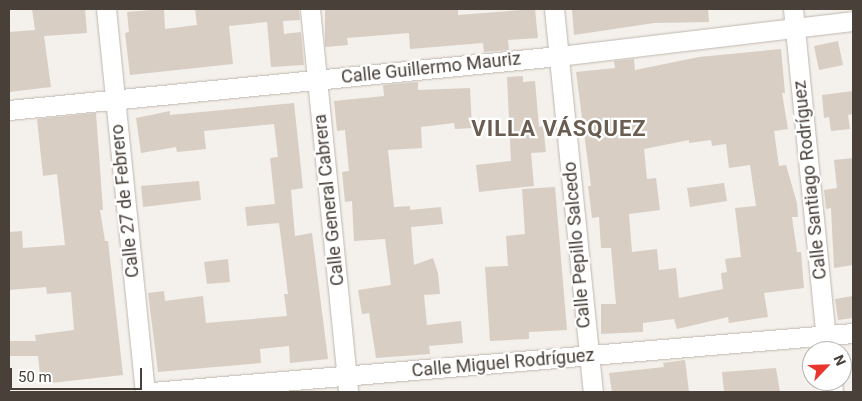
<!DOCTYPE html>
<html>
<head>
<meta charset="utf-8">
<style>
	body { margin:0 }
	#map { position:relative; width:862px; height:401px; overflow:hidden; background:#f4f0eb; font-family:Roboto,sans-serif }
	div>[style] { position:absolute }
	[style*='--x'] { left:calc(var(--x)*1px); top:calc(var(--y)*1px); width:calc(var(--w)*1px); rotate:calc(var(--a)*1deg) }
	.building>* { inset:0; background:#d8cec4 }
	.roads { filter:drop-shadow(0 0 1px #bfb7ae) drop-shadow(0 0 1px #bfb7ae) }
	.minor>* { height:19px; margin:-9.5px; padding:0 9.5px; transform-origin:9.5px; border-radius:9.5px; background:#fff }
	span { translate:-50% -50%; white-space:nowrap; text-align:center; line-height:1.15; -webkit-text-stroke:4.5px #fff; paint-order:stroke }
	.street-label { font-size:18px; color:#484039 }
	.district-label { font-size:22px; color:#6a5d51; font-weight:700; letter-spacing:1px }
	.frame { position:absolute; inset:0; border:10px solid #484039; pointer-events:none }
	.north { position:absolute; left:802px; top:341px; width:50px; height:50px; box-sizing:border-box; background:#fff; border:1px solid #b6b3b0; border-radius:50%; rotate:66deg; font-size:14px; font-weight:700; line-height:20px; text-align:center; color:#484039 }
	.north::after { content:''; display:block; margin:auto; width:18px; height:22px; background:#ea352c; clip-path:polygon(50% 0,100% 100%,50% 72%,0 100%) }
	.scale { position:absolute; left:10px; top:368px; width:132px; height:22px; box-sizing:border-box; border:2px solid #484039; border-top:0; padding-left:6px; font-size:15px; line-height:18px; white-space:nowrap; color:#484039; -webkit-text-stroke:4px #fff; paint-order:stroke }
</style>
</head>
<body>
<div id="map">
	<div class="building">
		<div style="clip-path:polygon(32px 9px,85px 9px,87px 33px,44px 36px,51px 87px,9px 92px,9px 32px,35px 30px)"></div>
		<div style="clip-path:polygon(164px 9px,165px 29px,197px 25px,195px 9px,299px 9px,300px 20px,283px 21px,284px 34px,301px 32px,304px 65px,271px 67px,267px 22px,229px 26px,233px 64px,130px 75px,125px 33px,129px 32px,127px 12px)"></div>
		<div style="clip-path:polygon(325px 9px,458px 9px,458px 15px,535px 9px,538px 38px,508px 40px,509px 50px,484px 52px,483px 43px,410px 49px,409px 33px,347px 38px,348px 45px,325px 47px)"></div>
		<div style="clip-path:polygon(572px 9px,708px 9px,709px 22px,654px 23px,574px 35px)"></div>
		<div style="clip-path:polygon(838px 41px,843px 65px,819px 70px,814px 46px)"></div>
		<div style="clip-path:polygon(evenodd,781px 49px,785px 93px,782px 93px,788px 129px,774px 131px,779px 166px,786px 165px,797px 203px,798px 217px,792px 217px,797px 252px,801px 252px,804px 288px,764px 293px,768px 317px,729px 323px,728px 317px,677px 329px,674px 319px,643px 323px,643px 332px,601px 334px,601px 304px,616px 304px,611px 248px,601px 248px,599px 217px,592px 218px,588px 186px,591px 186px,576px 72px,615px 68px,614px 61px,634px 59px,635px 70px,699px 57px,781px 49px,689px 140px,689px 143px,711px 140px,712px 146px,726px 144px,729px 168px,750px 165px,756px 206px,735px 208px,741px 257px,725px 259px,727px 272px,721px 273px,723px 289px,679px 298px,676px 268px,659px 270px,657px 249px,632px 252px,629px 214px,660px 210px,656px 178px,647px 179px,644px 149px,689px 140px)"></div>
		<div style="clip-path:polygon(523px 76px,523px 82px,535px 81px,539px 127px,543px 126px,546px 152px,531px 153px,534px 186px,479px 192px,476px 165px,511px 161px,507px 77px)"></div>
		<div style="clip-path:polygon(418px 82px,418px 90px,470px 88px,472px 128px,455px 129px,454px 123px,421px 127px,422px 148px,388px 150px,394px 207px,410px 206px,410px 210px,441px 207px,443px 224px,411px 227px,414px 265px,433px 258px,438px 273px,440px 294px,424px 295px,427px 325px,461px 321px,463px 343px,429px 346px,430px 354px,376px 358px,369px 313px,362px 314px,358px 290px,391px 285px,385px 239px,354px 241px,352px 201px,345px 202px,342px 172px,349px 171px,345px 130px,337px 131px,334px 101px,384px 96px,383px 85px)"></div>
		<div style="clip-path:polygon(853px 91px,853px 114px,848px 115px,850px 129px,831px 131px,829px 117px,824px 118px,822px 95px)"></div>
		<div style="clip-path:polygon(294px 103px,303px 188px,291px 190px,295px 236px,312px 233px,328px 359px,290px 363px,289px 346px,260px 349px,261px 363px,158px 372px,148px 293px,164px 291px,165px 301px,203px 296px,206px 323px,287px 316px,284px 294px,288px 294px,279px 223px,247px 226px,245px 207px,275px 204px,270px 158px,278px 157px,274px 124px,204px 131px,206px 149px,177px 152px,176px 147px,141px 153px,136px 118px,170px 111px,170px 115px)"></div>
		<div style="clip-path:polygon(96px 113px,103px 210px,100px 210px,105px 241px,108px 241px,123px 375px,41px 384px,38px 356px,9px 356px,9px 341px,36px 341px,35px 335px,74px 330px,71px 292px,47px 294px,46px 287px,9px 290px,9px 232px,22px 231px,23px 248px,65px 245px,57px 174px,43px 176px,37px 119px)"></div>
		<div style="clip-path:polygon(853px 158px,853px 265px,834px 268px,831px 208px,826px 209px,824px 190px,837px 188px,834px 160px)"></div>
		<div style="clip-path:polygon(199px 181px,201px 200px,143px 207px,141px 186px)"></div>
		<div style="clip-path:polygon(724px 183px,727px 201px,690px 207px,687px 188px)"></div>
		<div style="clip-path:polygon(555px 187px,567px 330px,529px 332px,529px 339px,490px 341px,485px 267px,508px 266px,506px 236px,525px 234px,522px 189px)"></div>
		<div style="clip-path:polygon(228px 259px,230px 282px,207px 284px,204px 262px)"></div>
		<div style="clip-path:polygon(853px 296px,853px 318px,838px 320px,835px 299px)"></div>
		<div style="clip-path:polygon(685px 360px,689px 392px,612px 392px,609px 373px,664px 367px,663px 363px)"></div>
		<div style="clip-path:polygon(776px 368px,780px 392px,724px 392px,722px 372px)"></div>
	</div>
	<div class="roads">
		<div class="minor">
			<div style="--x:106;--y:9;--w:385;--a:84.2"></div>
			<div style="--x:310;--y:9;--w:385;--a:84.3"></div>
			<div style="--x:554;--y:9;--w:385;--a:84.2"></div>
			<div style="--x:793;--y:9;--w:344;--a:84.3"></div>
			<div style="--x:9;--y:110;--w:553;--a:-5.61"></div>
			<div style="--x:559;--y:56;--w:296;--a:-6.8"></div>
			<div style="--x:832;--y:381;--w:11;--a:85"></div>
			<div style="--x:152;--y:392;--w:703;--a:-4.81"></div>
		</div>
	</div>
	<div class="street-label">
		<span style="left:431px;top:68px;rotate:-6deg">Calle Guillermo Mauriz</span>
		<span style="left:810px;top:180px;rotate:-96deg">Calle Santiago Rodríguez</span>
		<span style="left:329px;top:200px;rotate:-96deg">Calle General Cabrera</span>
		<span style="left:125px;top:201px;rotate:-96deg">Calle 27 de Febrero</span>
		<span style="left:577px;top:245px;rotate:-95deg">Calle Pepillo Salcedo</span>
		<span style="left:503px;top:363px;rotate:-5deg">Calle Miguel Rodríguez</span>
	</div>
	<div class="district-label">
		<span style="left:559px;top:129px">VILLA VÁSQUEZ</span>
	</div>
	<div class="frame"></div>
	<div class="north">N</div>
	<div class="scale">50 m</div>
</div>
</body>
</html>
